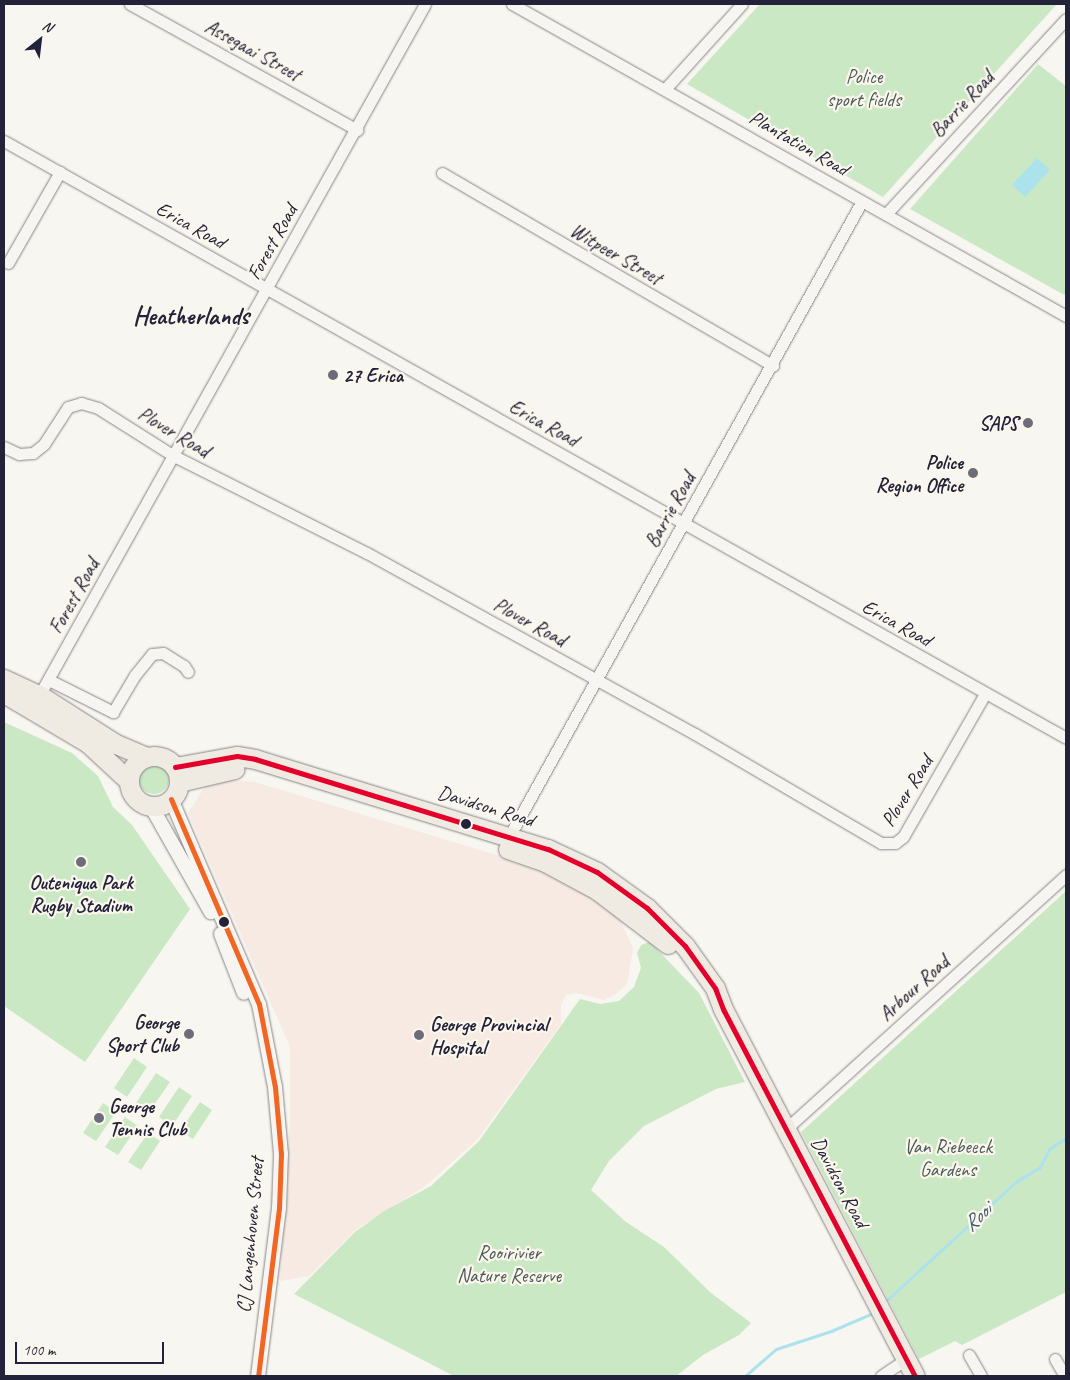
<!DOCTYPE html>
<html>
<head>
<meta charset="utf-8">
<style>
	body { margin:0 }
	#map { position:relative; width:1070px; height:1380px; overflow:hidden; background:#f8f6f0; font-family:Caveat,sans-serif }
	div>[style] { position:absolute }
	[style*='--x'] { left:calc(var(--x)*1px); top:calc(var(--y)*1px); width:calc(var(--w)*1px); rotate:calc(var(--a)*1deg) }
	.built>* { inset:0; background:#f6eae2 }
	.green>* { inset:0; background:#cbe8c4 }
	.round { border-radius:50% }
	.water>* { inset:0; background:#ace2ec }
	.stream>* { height:3px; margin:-1.5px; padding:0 1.5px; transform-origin:1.5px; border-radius:1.5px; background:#ace2ec }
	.roads { filter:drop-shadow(0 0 1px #878688) drop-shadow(0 0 1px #878688) }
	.minor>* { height:11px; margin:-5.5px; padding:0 5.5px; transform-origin:5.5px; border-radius:5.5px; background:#f6f5f1 }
	.tertiary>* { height:14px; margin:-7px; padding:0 7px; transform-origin:7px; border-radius:7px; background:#f6f5f1 }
	.trunk>* { height:19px; margin:-9.5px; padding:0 9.5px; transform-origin:9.5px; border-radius:9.5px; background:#efeae2 }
	.trunk>.ring { margin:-9.5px; padding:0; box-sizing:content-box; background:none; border:19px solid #efeae2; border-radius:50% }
	.bus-1>* { height:5px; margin:-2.5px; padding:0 2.5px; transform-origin:2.5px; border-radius:2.5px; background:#e4002b }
	.bus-2>* { height:5px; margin:-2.5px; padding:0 2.5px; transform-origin:2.5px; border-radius:2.5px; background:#f26522 }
	.dots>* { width:14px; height:14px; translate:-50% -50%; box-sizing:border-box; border:2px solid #fbf7ec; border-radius:50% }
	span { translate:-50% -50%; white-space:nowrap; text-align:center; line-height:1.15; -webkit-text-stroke:4.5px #fbf7ec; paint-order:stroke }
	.street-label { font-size:20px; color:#22223b }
	.park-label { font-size:20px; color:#4a5a59 }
	.poi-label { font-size:20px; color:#22223b; font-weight:700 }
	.left { translate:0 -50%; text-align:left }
	.right { translate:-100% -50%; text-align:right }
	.water-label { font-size:21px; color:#425970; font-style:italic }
	.district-label { font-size:25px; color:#22223b; font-weight:700 }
	.frame { position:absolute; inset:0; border:5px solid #22223b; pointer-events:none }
	.north { position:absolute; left:15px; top:15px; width:50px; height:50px; -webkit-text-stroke:4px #fbf7ec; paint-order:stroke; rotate:29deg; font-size:14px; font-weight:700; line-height:20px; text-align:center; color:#22223b }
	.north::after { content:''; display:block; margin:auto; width:18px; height:22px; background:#22223b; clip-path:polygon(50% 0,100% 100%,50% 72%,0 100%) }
	.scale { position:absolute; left:15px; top:1342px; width:149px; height:22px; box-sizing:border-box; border:2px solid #22223b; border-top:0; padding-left:6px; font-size:15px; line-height:18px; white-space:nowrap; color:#22223b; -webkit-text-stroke:4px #fbf7ec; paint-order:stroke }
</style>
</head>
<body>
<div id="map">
	<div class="built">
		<div style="clip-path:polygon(218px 779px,255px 782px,543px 869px,615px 909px,633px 948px,627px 984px,616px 994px,604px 1000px,577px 993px,566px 995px,561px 1006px,561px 1024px,478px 1139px,424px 1187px,358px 1228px,309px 1276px,280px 1281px,290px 1124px,290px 1047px,188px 813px,204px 788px)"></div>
	</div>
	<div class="green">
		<div style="clip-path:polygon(760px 4px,1057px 4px,883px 197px,687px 84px)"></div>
		<div style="clip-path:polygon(1038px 64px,1066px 86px,1066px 296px,910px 209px)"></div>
		<div style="clip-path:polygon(4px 722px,72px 753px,98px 776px,113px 807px,132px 825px,190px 909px,85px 1062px,4px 1006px)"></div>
		<div class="round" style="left:139px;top:764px;width:30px;height:30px"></div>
		<div style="clip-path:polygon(1066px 891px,1066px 1292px,962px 1345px,955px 1341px,919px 1359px,801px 1132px)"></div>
		<div style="clip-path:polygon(650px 942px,699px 993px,745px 1082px,716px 1089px,644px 1126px,609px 1161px,591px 1190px,626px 1222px,664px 1247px,711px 1293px,751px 1323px,739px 1335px,703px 1355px,676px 1376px,454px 1376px,294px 1294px,355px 1232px,384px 1211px,431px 1186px,479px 1141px,580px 999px,600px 1004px,619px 1001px,634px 987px,641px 968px,637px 953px,641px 945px)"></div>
		<div style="clip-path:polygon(134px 1058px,147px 1067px,127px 1097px,114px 1088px)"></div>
		<div style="clip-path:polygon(156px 1073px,170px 1082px,149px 1112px,136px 1103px)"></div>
		<div style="clip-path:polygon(179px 1087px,192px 1096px,172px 1126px,159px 1117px)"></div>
		<div style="clip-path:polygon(200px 1102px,212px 1110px,193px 1139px,180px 1131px)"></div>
		<div style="clip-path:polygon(103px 1103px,116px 1112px,96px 1141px,83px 1133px)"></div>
		<div style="clip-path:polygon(125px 1117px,138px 1126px,118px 1155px,105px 1147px)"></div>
		<div style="clip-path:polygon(148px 1133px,160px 1141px,141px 1170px,128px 1162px)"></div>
	</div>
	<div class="water">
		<div style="clip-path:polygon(1037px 158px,1050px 170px,1025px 197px,1012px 185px)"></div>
	</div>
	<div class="stream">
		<div style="--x:888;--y:1299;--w:175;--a:-42.5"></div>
		<div style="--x:1017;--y:1181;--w:27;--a:-31"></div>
		<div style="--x:1040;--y:1167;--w:20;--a:-63"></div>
		<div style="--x:1049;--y:1149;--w:20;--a:-33"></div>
		<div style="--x:745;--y:1376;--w:41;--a:-41.1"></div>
		<div style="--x:776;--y:1349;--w:58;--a:-18.1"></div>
		<div style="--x:831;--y:1331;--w:46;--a:-23.2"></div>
	</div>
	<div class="roads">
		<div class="minor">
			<div style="--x:130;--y:4;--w:260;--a:29"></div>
			<div style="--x:512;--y:4;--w:636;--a:29.39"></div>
			<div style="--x:666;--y:88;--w:113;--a:-47.9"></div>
			<div style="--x:4;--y:141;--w:1218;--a:29.34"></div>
			<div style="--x:442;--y:173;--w:383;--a:30.2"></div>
			<div style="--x:886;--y:214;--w:265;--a:-47.3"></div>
			<div style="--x:8;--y:263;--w:105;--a:-60.3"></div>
			<div style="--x:4;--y:447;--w:17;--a:25"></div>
			<div style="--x:19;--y:454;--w:14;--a:-4"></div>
			<div style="--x:33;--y:453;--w:14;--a:-39"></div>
			<div style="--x:44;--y:444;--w:44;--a:-57"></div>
			<div style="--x:68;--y:407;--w:14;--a:-17"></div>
			<div style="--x:81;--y:403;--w:18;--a:16"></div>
			<div style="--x:98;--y:408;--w:90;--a:32.3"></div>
			<div style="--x:174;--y:456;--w:216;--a:26.7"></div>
			<div style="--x:367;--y:553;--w:375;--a:28.9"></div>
			<div style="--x:695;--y:734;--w:216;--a:30.4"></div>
			<div style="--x:881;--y:843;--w:14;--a:0"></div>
			<div style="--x:895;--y:843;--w:10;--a:-37"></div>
			<div style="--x:903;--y:837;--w:165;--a:-60.2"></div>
			<div style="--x:49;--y:680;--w:72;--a:26.6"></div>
			<div style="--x:113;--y:712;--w:43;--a:-59.3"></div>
			<div style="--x:135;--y:675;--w:27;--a:-51"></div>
			<div style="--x:152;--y:654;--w:11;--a:-5"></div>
			<div style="--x:163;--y:653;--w:25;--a:32"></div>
			<div style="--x:184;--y:666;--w:7;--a:56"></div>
			<div style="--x:36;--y:701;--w:798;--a:-60.83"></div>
			<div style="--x:506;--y:842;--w:733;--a:-60.95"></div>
			<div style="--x:787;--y:1128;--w:377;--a:-42.2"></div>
			<div style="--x:969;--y:1355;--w:24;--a:60"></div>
			<div style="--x:1055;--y:1359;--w:20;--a:60"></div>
			<div style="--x:881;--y:1376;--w:30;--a:-34"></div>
		</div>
		<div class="tertiary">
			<div style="--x:171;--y:799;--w:223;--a:66.8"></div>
			<div style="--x:259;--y:1004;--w:85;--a:79.1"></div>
			<div style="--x:275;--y:1087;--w:67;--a:84.9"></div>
			<div style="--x:281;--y:1154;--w:54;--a:92.1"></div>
			<div style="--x:279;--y:1208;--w:169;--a:97.1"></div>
			<div style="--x:151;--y:806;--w:122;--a:60.5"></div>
			<div style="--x:221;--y:934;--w:63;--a:68.7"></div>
		</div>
		<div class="trunk">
			<div style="--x:4;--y:679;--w:38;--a:25"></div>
			<div style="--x:39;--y:695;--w:91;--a:32.5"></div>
			<div style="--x:116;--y:744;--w:33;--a:23"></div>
			<div style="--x:4;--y:693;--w:98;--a:30.8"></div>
			<div style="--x:88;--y:743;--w:54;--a:42.8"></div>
			<div class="ring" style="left:129px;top:756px;width:31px;height:31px"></div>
			<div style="--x:175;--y:767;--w:63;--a:-10.1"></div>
			<div style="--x:237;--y:756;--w:18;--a:9"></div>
			<div style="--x:255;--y:759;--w:307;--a:17.1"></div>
			<div style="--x:548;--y:849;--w:54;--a:25.1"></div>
			<div style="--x:597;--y:872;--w:62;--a:35.8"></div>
			<div style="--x:647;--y:908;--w:54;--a:45"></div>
			<div style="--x:685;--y:946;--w:52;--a:54.5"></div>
			<div style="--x:715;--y:988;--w:22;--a:69"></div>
			<div style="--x:723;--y:1009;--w:414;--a:62.4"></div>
			<div style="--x:179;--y:782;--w:57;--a:-13.1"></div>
			<div style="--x:508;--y:849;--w:39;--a:19"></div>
			<div style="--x:545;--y:862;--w:59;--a:28.3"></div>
			<div style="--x:597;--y:890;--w:89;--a:37.3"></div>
		</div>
	</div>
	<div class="bus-1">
		<div style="--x:175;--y:767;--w:63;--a:-10.1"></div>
		<div style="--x:237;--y:756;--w:18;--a:9"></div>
		<div style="--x:255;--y:759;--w:307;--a:17.1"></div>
		<div style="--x:548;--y:849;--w:54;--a:25.1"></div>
		<div style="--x:597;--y:872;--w:62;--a:35.8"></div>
		<div style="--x:647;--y:908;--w:54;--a:45"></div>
		<div style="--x:685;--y:946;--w:52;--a:54.5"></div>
		<div style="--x:715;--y:988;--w:22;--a:69"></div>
		<div style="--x:723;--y:1009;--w:414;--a:62.4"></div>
	</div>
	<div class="bus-2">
		<div style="--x:171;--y:799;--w:223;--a:66.8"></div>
		<div style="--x:259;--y:1004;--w:85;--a:79.1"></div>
		<div style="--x:275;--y:1087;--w:67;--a:84.9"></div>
		<div style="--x:281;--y:1154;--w:54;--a:92.1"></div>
		<div style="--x:279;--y:1208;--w:169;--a:97.1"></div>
	</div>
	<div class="dots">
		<div style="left:333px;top:375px;background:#6d6c7a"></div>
		<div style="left:1028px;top:423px;background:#6d6c7a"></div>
		<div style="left:973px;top:473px;background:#6d6c7a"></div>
		<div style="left:466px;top:824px;background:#22223b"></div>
		<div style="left:81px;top:862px;background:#6d6c7a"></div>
		<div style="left:224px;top:922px;background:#22223b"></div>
		<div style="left:189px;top:1034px;background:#6d6c7a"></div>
		<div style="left:419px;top:1035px;background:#6d6c7a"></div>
		<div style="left:99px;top:1118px;background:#6d6c7a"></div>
	</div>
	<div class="street-label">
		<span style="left:253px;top:50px;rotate:29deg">Assegaai Street</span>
		<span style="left:962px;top:104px;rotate:-47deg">Barrie Road</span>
		<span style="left:799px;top:143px;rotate:30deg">Plantation Road</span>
		<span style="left:191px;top:225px;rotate:29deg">Erica Road</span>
		<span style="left:272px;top:242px;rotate:-61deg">Forest Road</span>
		<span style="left:616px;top:254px;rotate:30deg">Witpeer Street</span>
		<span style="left:544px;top:423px;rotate:29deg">Erica Road</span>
		<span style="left:174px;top:432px;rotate:31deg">Plover Road</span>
		<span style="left:670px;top:510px;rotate:-61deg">Barrie Road</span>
		<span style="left:74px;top:596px;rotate:-61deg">Forest Road</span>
		<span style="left:530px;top:622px;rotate:29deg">Plover Road</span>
		<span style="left:897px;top:623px;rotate:29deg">Erica Road</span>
		<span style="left:907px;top:791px;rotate:-58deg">Plover Road</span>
		<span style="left:486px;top:806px;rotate:17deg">Davidson Road</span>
		<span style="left:914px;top:988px;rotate:-42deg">Arbour Road</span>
		<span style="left:840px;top:1182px;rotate:62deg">Davidson Road</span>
		<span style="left:250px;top:1235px;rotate:-85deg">CJ Langenhoven Street</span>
	</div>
	<div class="park-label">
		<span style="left:864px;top:88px">Police<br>sport fields</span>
		<span style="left:948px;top:1158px">Van Riebeeck<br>Gardens</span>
		<span style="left:509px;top:1264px">Rooirivier<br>Nature Reserve</span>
	</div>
	<div class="poi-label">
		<span class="left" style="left:343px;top:375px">27 Erica</span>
		<span class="right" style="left:1018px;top:423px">SAPS</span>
		<span class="right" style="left:963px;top:474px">Police<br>Region Office</span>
		<span style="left:81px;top:894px">Outeniqua Park<br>Rugby Stadium</span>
		<span class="right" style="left:179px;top:1034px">George<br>Sport Club</span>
		<span class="left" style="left:430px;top:1036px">George Provincial<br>Hospital</span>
		<span class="left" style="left:109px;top:1118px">George<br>Tennis Club</span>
	</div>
	<div class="water-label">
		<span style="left:977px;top:1217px;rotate:-43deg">Rooi</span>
	</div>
	<div class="district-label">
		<span style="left:191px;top:316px">Heatherlands</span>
	</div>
	<div class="frame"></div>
	<div class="north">N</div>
	<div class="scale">100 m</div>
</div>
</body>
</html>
